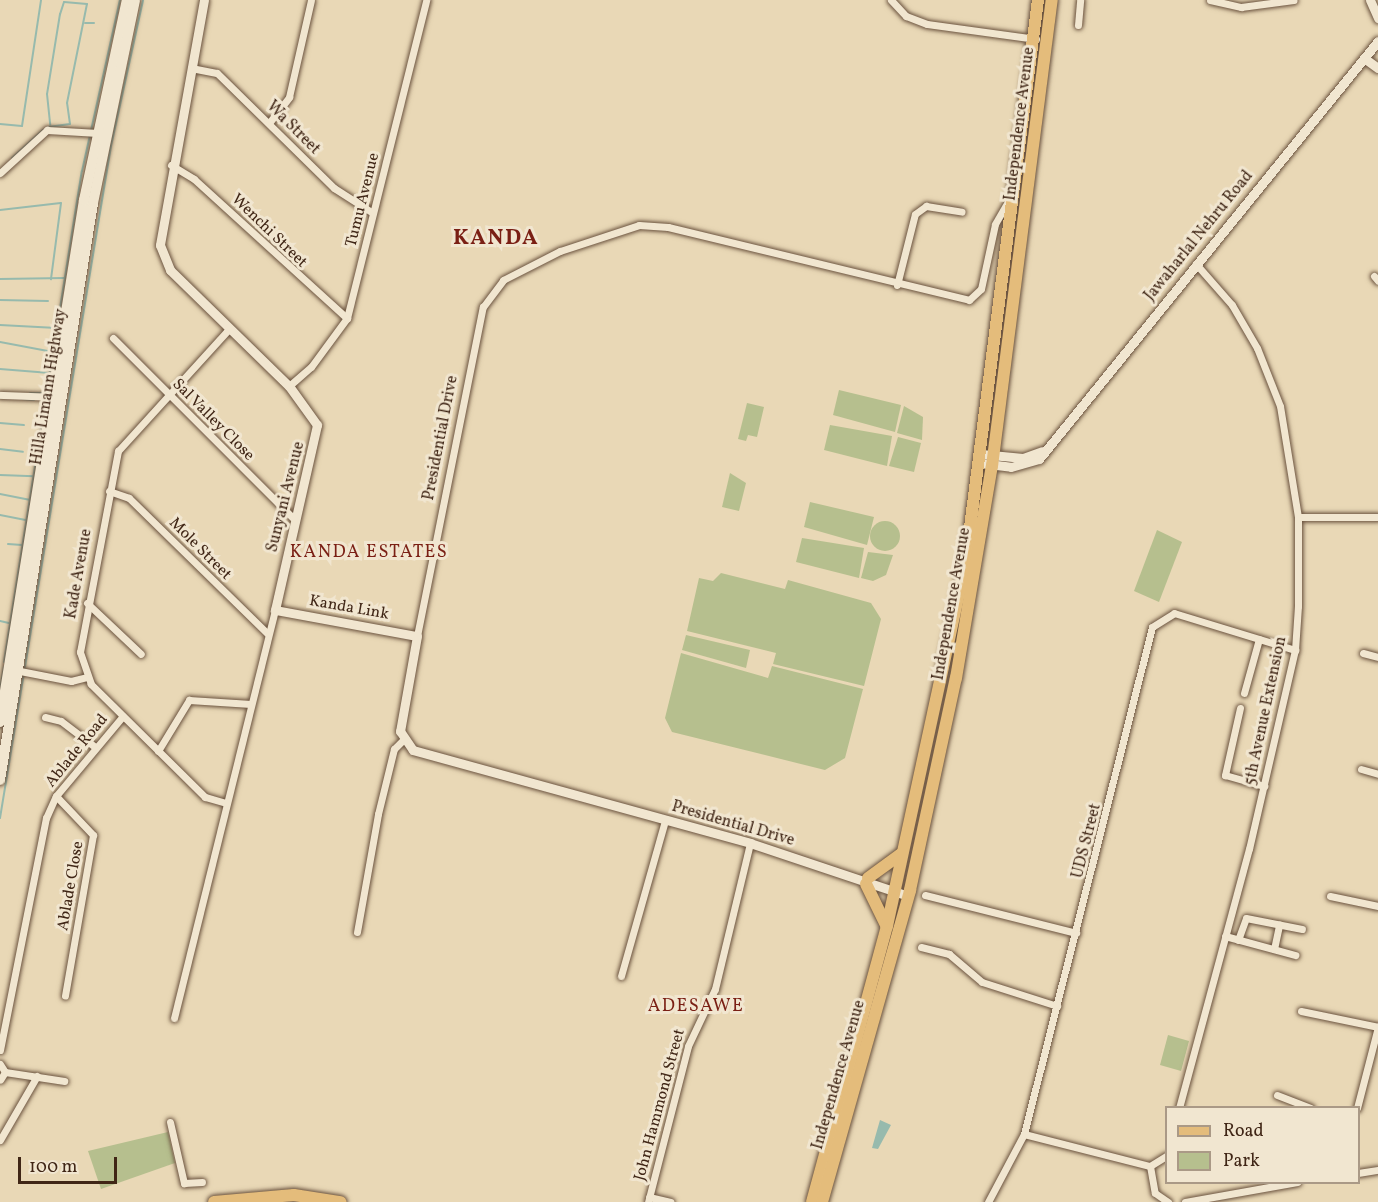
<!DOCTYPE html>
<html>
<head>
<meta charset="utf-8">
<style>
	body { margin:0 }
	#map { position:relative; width:1378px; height:1202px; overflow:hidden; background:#e9d8b6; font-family:Vollkorn,serif }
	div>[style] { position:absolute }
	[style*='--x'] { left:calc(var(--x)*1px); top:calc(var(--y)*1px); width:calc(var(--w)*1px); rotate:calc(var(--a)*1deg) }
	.green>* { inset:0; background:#b6bf8e }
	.round { border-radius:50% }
	.water>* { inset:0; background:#97baad }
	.stream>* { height:2px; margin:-1px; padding:0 1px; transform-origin:1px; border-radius:1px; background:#97baad }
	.roads { filter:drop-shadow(0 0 2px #6a523e) drop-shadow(0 0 2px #6a523e) }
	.minor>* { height:7px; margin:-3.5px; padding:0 3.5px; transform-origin:3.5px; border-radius:3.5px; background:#f1e6d0 }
	.tertiary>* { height:9px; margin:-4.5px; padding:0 4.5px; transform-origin:4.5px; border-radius:4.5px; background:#f1e6d0 }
	.secondary>* { height:10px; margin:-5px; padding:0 5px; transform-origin:5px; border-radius:5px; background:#f1e6d0 }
	.primary>* { height:12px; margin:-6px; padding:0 6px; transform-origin:6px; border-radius:6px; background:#e4bc7b }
	.trunk>* { height:12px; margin:-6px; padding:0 6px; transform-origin:6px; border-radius:6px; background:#e4bc7b }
	span { translate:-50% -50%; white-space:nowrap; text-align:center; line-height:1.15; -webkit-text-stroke:6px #f1e6d0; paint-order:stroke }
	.street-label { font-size:16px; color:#402616 }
	.neighbourhood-label { font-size:18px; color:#7a1f14; letter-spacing:1.5px }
	.district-label { font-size:22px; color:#7a1f14; font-weight:700; letter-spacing:1.5px }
	.legend { position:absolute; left:1165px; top:1106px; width:195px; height:78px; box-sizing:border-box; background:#f1e6d0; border:2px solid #aa9986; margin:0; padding:8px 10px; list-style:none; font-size:18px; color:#402616 }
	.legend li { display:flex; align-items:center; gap:12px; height:30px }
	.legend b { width:30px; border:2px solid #aa9986 }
	.scale { position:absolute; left:18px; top:1157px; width:99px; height:27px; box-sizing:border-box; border:3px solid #402616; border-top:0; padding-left:8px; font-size:18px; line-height:21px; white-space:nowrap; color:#402616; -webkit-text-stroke:4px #f1e6d0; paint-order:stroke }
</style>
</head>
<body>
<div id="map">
	<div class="green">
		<div style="clip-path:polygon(839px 390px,901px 405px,895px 432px,833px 415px)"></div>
		<div style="clip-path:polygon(747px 403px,764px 407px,757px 437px,748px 435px,746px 441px,738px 439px)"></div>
		<div style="clip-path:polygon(904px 406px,923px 417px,922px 440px,897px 433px)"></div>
		<div style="clip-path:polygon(830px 425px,892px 436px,887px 466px,824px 450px)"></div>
		<div style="clip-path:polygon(898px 437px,921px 443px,914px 472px,889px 466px)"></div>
		<div style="clip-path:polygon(730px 473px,746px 483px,739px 511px,722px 507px)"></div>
		<div style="clip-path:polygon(810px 502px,874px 517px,867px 545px,804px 527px)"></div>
		<div class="round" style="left:870px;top:521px;width:30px;height:30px"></div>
		<div style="clip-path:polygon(1157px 530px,1182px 542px,1159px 602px,1134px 591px)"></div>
		<div style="clip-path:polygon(802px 538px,864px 548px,859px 578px,796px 562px)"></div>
		<div style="clip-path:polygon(868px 552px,893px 555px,886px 575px,873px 581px,861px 578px)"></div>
		<div style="clip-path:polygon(721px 573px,785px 589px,788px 580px,871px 603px,881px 619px,864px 686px,773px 664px,776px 653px,687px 631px,699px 578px,713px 581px)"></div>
		<div style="clip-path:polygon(686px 635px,750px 650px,746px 668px,682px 650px)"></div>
		<div style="clip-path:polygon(681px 653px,768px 678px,772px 666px,863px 689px,845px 758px,825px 770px,672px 732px,665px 718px)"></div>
		<div style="clip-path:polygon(1168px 1035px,1189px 1041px,1181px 1071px,1160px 1065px)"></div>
		<div style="clip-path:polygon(168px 1132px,175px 1163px,101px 1189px,88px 1151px)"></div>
	</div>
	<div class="water">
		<div style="clip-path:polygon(880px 1120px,891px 1125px,878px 1149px,872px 1148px)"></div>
	</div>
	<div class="stream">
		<div style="--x:85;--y:23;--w:9;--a:0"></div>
		<div style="--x:0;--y:124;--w:22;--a:5"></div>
		<div style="--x:22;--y:126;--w:127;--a:-81.4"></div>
		<div style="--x:48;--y:127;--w:22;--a:-8"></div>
		<div style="--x:70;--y:124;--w:21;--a:-98"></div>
		<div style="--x:67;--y:103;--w:101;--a:-78.6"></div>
		<div style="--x:87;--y:4;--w:23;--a:-175"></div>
		<div style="--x:64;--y:2;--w:13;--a:108"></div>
		<div style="--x:60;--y:14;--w:81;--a:99.2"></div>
		<div style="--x:47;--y:94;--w:31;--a:84"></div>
		<div style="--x:12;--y:158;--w:42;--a:-42.1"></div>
		<div style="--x:0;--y:210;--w:61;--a:-6.5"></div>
		<div style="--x:61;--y:203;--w:77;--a:97.5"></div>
		<div style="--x:0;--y:279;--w:65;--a:-0.9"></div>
		<div style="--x:0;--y:300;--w:48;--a:1.2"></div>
		<div style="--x:0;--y:325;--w:57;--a:3"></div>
		<div style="--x:0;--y:342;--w:54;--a:10.7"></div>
		<div style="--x:0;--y:369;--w:50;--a:4.6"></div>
		<div style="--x:30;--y:393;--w:15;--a:0"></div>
		<div style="--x:22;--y:399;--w:12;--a:5"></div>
		<div style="--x:0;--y:423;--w:24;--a:5"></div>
		<div style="--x:0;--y:449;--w:23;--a:7"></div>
		<div style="--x:0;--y:475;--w:34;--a:2"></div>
		<div style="--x:0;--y:494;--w:31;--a:11"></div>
		<div style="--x:0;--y:515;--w:26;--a:11"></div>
		<div style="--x:8;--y:544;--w:14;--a:4"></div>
		<div style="--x:0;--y:621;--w:9;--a:13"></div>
		<div style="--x:4;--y:662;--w:497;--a:-81"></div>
		<div style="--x:82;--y:171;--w:175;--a:-77.5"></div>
		<div style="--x:0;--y:689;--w:22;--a:-80"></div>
		<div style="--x:0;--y:818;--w:681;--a:-80.62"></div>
		<div style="--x:111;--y:146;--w:149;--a:-77.6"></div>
	</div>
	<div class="roads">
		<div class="minor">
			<div style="--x:891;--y:0;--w:22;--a:47"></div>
			<div style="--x:906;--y:16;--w:22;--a:21"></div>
			<div style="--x:927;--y:24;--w:110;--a:7.8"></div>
			<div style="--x:1210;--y:0;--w:32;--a:13"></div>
			<div style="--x:1241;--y:7;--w:53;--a:-7.5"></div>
			<div style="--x:1078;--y:25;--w:25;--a:-85"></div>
			<div style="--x:191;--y:68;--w:26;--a:11"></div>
			<div style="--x:217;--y:73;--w:164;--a:44.5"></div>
			<div style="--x:334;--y:188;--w:46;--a:32.7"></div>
			<div style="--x:269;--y:123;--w:33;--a:-52"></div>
			<div style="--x:289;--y:97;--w:99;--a:-77.2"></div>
			<div style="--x:171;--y:165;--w:27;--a:31"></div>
			<div style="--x:194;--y:179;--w:207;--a:42.3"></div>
			<div style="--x:0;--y:173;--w:64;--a:-42.5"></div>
			<div style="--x:47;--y:130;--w:51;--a:3.4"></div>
			<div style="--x:1374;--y:276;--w:6;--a:51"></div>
			<div style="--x:897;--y:285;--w:73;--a:-75.8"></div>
			<div style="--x:915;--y:214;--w:14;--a:-36"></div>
			<div style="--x:926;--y:206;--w:36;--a:9"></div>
			<div style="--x:113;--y:338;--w:257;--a:45"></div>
			<div style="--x:289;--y:386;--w:29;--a:-41"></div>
			<div style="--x:311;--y:367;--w:61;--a:-53.7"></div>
			<div style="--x:347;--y:318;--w:328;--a:-76"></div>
			<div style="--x:0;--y:395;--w:54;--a:2.1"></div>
			<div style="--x:109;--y:491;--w:21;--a:19"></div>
			<div style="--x:129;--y:498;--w:193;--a:44.4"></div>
			<div style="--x:1298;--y:517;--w:80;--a:0"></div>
			<div style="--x:87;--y:603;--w:74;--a:43.4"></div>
			<div style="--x:417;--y:636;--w:336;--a:-78.7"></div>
			<div style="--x:483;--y:307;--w:34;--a:-53"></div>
			<div style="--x:503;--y:280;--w:64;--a:-27"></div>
			<div style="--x:560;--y:251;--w:83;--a:-18.2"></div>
			<div style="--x:639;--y:225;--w:29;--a:4"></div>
			<div style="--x:668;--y:227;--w:310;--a:13.6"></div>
			<div style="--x:969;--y:300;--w:16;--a:-43"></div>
			<div style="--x:981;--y:289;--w:66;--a:-77.8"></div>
			<div style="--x:995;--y:224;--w:32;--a:-60"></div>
			<div style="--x:1363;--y:653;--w:16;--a:15"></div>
			<div style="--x:20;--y:671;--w:52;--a:11.1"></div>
			<div style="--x:71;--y:681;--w:16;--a:-14"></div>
			<div style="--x:1244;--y:693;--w:56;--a:-74.5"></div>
			<div style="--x:1240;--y:708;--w:69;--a:102.6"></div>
			<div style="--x:1225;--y:775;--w:41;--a:15.8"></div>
			<div style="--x:45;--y:717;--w:16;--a:14"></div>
			<div style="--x:61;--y:721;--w:43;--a:37.4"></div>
			<div style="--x:158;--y:751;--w:60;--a:-58.7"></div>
			<div style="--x:189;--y:700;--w:62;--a:3.7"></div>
			<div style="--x:1361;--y:769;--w:18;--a:16"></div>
			<div style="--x:56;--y:796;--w:54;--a:46.5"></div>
			<div style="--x:93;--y:835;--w:163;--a:99.9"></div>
			<div style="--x:226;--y:803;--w:22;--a:-164"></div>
			<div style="--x:205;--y:797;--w:161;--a:-135.3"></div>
			<div style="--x:91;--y:684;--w:34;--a:-109"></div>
			<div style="--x:80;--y:652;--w:205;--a:-79.3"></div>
			<div style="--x:118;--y:451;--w:165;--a:-47.7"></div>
			<div style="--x:925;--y:895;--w:156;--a:14.1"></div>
			<div style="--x:1330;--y:896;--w:49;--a:11.8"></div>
			<div style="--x:357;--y:932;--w:120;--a:-79.9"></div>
			<div style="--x:378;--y:814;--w:67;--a:-76.2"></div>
			<div style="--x:394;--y:749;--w:11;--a:-45"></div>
			<div style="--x:1225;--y:936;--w:73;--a:15.2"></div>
			<div style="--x:1238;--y:940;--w:23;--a:-70"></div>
			<div style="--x:1246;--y:918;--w:57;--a:11.1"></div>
			<div style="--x:921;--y:947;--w:29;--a:14"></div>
			<div style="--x:949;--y:954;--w:43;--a:40.3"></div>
			<div style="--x:982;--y:982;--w:79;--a:17.7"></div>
			<div style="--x:1274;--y:949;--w:25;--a:-78"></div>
			<div style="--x:621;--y:976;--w:161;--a:-74.2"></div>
			<div style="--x:1301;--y:1011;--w:79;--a:11.7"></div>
			<div style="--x:174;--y:1018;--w:420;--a:-76.1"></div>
			<div style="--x:0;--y:1050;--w:237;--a:-78.8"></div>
			<div style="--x:46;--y:818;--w:24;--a:-66"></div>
			<div style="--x:56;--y:796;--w:104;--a:-50.1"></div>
			<div style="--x:0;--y:1064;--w:9;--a:58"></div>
			<div style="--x:5;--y:1072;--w:9;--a:122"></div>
			<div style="--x:5;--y:1072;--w:60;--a:8.7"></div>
			<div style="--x:1277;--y:1095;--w:36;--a:21"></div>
			<div style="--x:1179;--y:1108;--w:268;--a:-74.9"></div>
			<div style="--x:1249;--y:849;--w:204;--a:-77"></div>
			<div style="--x:1295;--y:650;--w:44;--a:-86.1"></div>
			<div style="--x:1298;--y:606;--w:89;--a:-90"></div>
			<div style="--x:1298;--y:517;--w:112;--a:-99.2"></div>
			<div style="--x:1280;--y:406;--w:62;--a:-111.6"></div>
			<div style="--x:1257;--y:348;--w:50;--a:-120.2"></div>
			<div style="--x:1232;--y:305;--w:55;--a:-131.3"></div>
			<div style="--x:1357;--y:1108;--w:84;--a:-75.5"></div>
			<div style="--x:170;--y:1122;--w:63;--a:77.1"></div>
			<div style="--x:184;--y:1183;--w:18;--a:-3"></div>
			<div style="--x:1024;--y:1134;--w:130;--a:14.3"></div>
			<div style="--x:1150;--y:1166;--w:19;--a:-32"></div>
			<div style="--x:0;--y:1140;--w:74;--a:-60"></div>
			<div style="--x:1150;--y:1166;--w:27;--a:80"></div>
			<div style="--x:1155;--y:1193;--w:16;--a:35"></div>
			<div style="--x:1358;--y:1173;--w:20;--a:-9"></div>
			<div style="--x:649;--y:1197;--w:22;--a:13"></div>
			<div style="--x:648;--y:1202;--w:161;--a:-75.6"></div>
			<div style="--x:688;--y:1046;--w:63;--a:-64.7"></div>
			<div style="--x:715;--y:989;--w:150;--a:-76.5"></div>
			<div style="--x:988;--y:1202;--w:77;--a:-62.1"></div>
			<div style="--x:1024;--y:1134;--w:523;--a:-75.83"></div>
			<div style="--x:1152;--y:627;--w:26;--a:-32"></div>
			<div style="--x:1174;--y:613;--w:127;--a:17"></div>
			<div style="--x:1185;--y:1202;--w:114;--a:-10.1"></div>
		</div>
		<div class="tertiary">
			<div style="--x:204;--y:0;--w:249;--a:100.2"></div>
			<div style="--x:160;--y:245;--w:27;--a:68"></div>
			<div style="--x:170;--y:270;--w:166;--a:44.3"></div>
			<div style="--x:289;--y:386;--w:48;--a:54.3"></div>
			<div style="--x:317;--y:425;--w:190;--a:102.8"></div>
			<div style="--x:275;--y:610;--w:144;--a:10.4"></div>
			<div style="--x:417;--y:636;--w:97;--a:100.1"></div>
			<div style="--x:400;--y:731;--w:23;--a:56"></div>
			<div style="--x:413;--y:750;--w:350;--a:15.4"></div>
			<div style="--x:750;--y:843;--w:167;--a:18.5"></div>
			<div style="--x:1370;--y:0;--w:20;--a:66"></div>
			<div style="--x:1364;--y:58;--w:17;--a:36"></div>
			<div style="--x:981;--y:454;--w:42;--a:5.4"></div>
			<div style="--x:1023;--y:458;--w:20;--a:-20"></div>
			<div style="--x:980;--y:463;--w:31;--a:7"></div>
			<div style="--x:1011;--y:467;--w:29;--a:-16"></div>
			<div style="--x:1039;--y:459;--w:538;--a:-50.96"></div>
		</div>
		<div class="secondary">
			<div style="--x:0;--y:722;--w:529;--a:-80.86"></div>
			<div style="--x:84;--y:200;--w:205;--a:-77.9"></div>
			<div style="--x:0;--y:780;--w:584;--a:-80.84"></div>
			<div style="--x:93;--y:203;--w:207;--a:-78.3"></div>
		</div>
		<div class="primary">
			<div style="--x:214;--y:1202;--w:80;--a:-5"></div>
			<div style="--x:294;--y:1195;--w:47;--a:8.7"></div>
		</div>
		<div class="trunk">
			<div style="--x:868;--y:878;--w:41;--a:-36"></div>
			<div style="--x:866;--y:884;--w:46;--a:64"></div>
			<div style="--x:812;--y:1202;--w:286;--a:-74.8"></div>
			<div style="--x:887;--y:926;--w:368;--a:-77.8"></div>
			<div style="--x:965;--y:566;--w:571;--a:-82.65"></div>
			<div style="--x:822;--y:1202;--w:324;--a:-74.2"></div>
			<div style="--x:910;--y:890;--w:217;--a:-77.8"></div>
			<div style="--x:956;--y:678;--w:215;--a:-80.4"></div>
			<div style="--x:992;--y:466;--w:470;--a:-82.7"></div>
		</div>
	</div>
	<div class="street-label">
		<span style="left:1020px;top:124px;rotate:-83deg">Independence Avenue</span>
		<span style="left:293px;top:128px;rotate:45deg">Wa Street</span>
		<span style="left:363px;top:200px;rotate:-76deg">Tumu Avenue</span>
		<span style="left:269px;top:231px;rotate:44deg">Wenchi Street</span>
		<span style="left:1199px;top:236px;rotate:-51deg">Jawaharlal Nehru Road</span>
		<span style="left:49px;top:387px;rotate:-81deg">Hilla Limann Highway</span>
		<span style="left:213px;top:420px;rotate:45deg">Sal Valley Close</span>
		<span style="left:441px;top:438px;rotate:-79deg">Presidential Drive</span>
		<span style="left:286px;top:497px;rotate:-76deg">Sunyani Avenue</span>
		<span style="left:200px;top:549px;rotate:45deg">Mole Street</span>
		<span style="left:79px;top:574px;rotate:-80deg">Kade Avenue</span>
		<span style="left:952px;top:604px;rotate:-80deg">Independence Avenue</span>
		<span style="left:349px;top:608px;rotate:10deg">Kanda Link</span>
		<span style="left:1266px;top:711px;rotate:-78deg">5th Avenue Extension</span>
		<span style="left:77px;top:751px;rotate:-51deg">Ablade Road</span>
		<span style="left:733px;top:824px;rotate:16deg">Presidential Drive</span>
		<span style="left:1087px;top:841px;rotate:-76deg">UDS Street</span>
		<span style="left:71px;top:886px;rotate:-80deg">Ablade Close</span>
		<span style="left:839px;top:1075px;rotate:-74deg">Independence Avenue</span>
		<span style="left:660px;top:1105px;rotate:-75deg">John Hammond Street</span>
	</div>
	<div class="neighbourhood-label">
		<span style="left:369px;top:553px">KANDA ESTATES</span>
		<span style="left:696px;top:1007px">ADESAWE</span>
	</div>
	<div class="district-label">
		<span style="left:496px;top:239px">KANDA</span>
	</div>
	<ul class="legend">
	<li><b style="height:8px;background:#e4bc7b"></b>Road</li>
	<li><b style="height:16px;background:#b6bf8e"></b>Park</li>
	</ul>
	<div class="scale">100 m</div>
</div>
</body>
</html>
